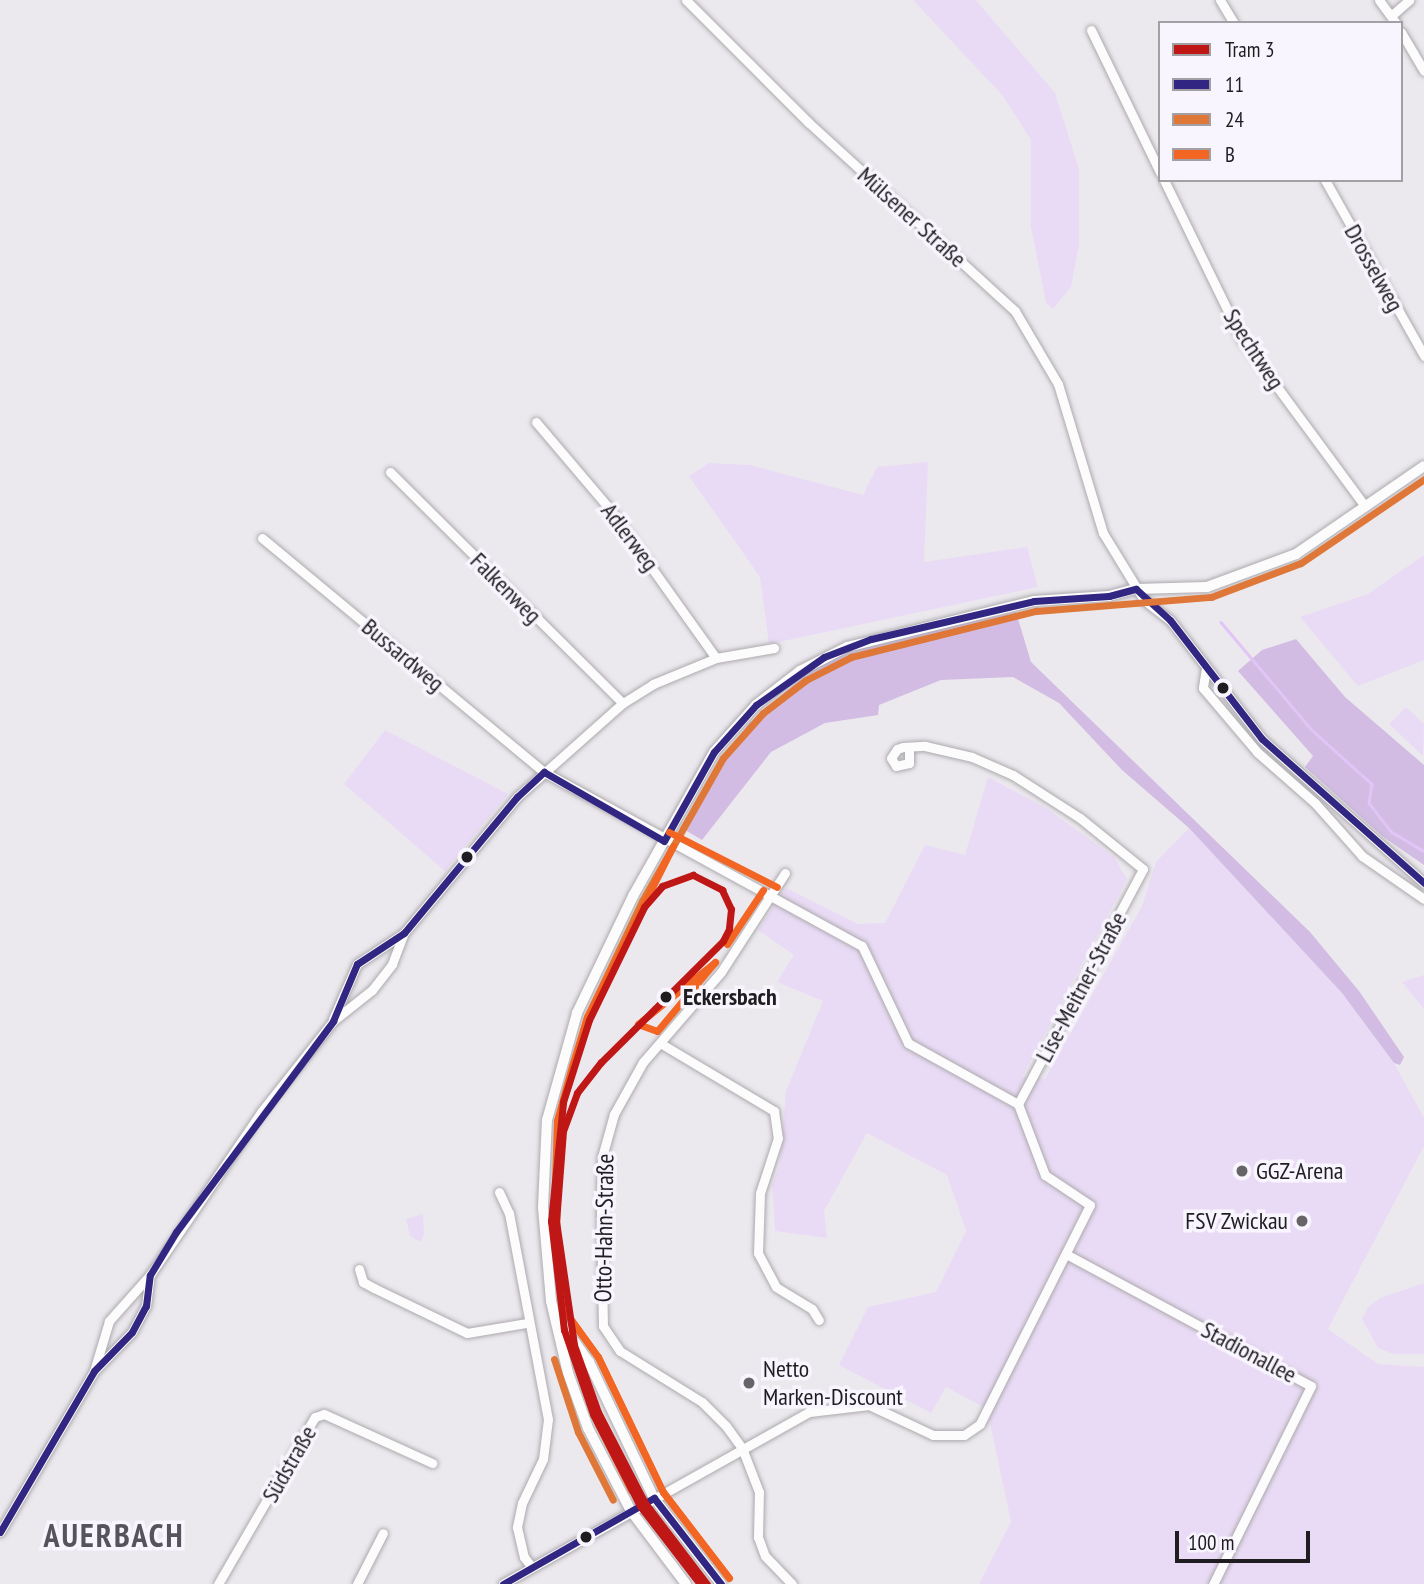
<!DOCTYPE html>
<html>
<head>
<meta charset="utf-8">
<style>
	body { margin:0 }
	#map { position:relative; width:1424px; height:1584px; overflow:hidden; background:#ece9ee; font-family:"PT Sans Narrow",sans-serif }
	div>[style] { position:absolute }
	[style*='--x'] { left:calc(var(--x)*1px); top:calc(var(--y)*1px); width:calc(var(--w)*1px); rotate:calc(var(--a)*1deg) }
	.green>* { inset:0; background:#e9dbf5 }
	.forest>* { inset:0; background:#d2bce3 }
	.stream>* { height:2.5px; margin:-1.25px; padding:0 1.25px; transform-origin:1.25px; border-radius:1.25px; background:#e0c5f6 }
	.roads { filter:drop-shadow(0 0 2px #adaaae) drop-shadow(0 0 2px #adaaae) }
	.minor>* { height:9px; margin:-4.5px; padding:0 4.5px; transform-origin:4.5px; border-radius:4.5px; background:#fcfcfc }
	.tertiary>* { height:10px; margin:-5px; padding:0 5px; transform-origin:5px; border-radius:5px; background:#fcfcfc }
	.bus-1>* { height:7px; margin:-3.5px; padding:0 3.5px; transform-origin:3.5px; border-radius:3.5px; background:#312783 }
	.bus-2>* { height:7px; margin:-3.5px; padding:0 3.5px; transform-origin:3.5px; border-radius:3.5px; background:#de7737 }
	.bus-3>* { height:7px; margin:-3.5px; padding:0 3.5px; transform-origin:3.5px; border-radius:3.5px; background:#f26522 }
	.tram-1>* { height:7px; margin:-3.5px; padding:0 3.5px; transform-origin:3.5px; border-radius:3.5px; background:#be1716 }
	.dots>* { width:19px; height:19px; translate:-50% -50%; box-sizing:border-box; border:4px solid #f9f5fe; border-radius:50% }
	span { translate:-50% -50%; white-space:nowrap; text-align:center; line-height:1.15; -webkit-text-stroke:7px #f9f5fe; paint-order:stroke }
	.street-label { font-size:24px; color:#1f1d20 }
	.stop-label { font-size:24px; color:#1f1d20; font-weight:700 }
	.left { translate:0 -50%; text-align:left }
	.poi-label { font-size:24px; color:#1f1d20 }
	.right { translate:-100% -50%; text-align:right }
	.district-label { font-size:32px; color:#57535b; font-weight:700; letter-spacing:2px }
	.legend { position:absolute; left:1158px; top:21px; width:245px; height:161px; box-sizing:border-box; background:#f9f5fe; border:2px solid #a29fa5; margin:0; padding:9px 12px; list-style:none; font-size:21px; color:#1f1d20 }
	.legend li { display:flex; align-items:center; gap:14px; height:35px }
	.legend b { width:35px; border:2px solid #a29fa5 }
	.scale { position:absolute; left:1175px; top:1531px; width:135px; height:32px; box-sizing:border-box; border:4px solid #1f1d20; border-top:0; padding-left:9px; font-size:21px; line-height:24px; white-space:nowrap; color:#1f1d20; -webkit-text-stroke:5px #f9f5fe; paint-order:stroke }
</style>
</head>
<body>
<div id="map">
	<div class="green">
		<div style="clip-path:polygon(913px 0,976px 0,1055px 93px,1079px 169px,1079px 245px,1071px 287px,1053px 309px,1046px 303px,1031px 227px,1031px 140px,1003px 96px)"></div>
		<div style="clip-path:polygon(928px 462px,924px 562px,1027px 547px,1038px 587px,769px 644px,760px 577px,689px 476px,709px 463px,750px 465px,863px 495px,877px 467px)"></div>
		<div style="clip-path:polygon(1424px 555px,1424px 660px,1358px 686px,1300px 617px,1368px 594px)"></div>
		<div style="clip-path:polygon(1406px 707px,1424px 724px,1423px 756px,1389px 724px)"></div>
		<div style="clip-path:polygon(385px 730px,508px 794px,445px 871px,344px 784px)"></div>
		<div style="clip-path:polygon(988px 777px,1046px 808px,1114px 857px,1127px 879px,1022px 1077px,1045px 1079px,1142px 906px,1156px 862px,1189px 828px,1342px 993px,1394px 1063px,1424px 1118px,1424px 1146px,1328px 1329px,1378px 1364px,1424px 1367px,1424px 1584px,979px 1584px,1011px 1522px,987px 1409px,946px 1387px,931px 1413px,839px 1365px,868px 1307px,936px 1292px,966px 1231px,947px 1175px,867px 1133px,824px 1211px,827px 1238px,775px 1231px,772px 1185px,780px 1165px,786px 1091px,823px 1001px,777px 982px,794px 955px,758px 930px,786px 888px,858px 924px,885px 923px,925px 845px,965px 855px)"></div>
		<div style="clip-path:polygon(1424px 975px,1424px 1009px,1402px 982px)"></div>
		<div style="clip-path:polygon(423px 1214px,424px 1235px,420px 1242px,410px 1236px,406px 1219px)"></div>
		<div style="clip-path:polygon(1424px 1283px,1424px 1354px,1393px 1354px,1378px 1348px,1362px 1319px,1368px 1307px,1380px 1298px)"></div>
	</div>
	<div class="forest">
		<div style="clip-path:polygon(1016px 612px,1031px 662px,1310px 932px,1359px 991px,1404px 1057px,1400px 1065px,1394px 1063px,1342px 993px,1189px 828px,1122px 770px,1059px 703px,1013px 677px,941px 680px,879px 705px,878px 715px,825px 723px,771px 752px,702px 840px,685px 830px,703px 793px,748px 724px,805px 675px,831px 659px,886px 641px)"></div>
		<div style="clip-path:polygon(1296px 639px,1345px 697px,1424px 765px,1424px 865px,1382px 836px,1305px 767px,1313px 756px,1238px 671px,1262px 650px)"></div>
	</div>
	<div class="stream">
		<div style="--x:1221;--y:622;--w:141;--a:49.9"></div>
		<div style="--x:1312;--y:730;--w:81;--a:42"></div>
		<div style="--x:1372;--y:784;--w:19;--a:99"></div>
		<div style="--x:1369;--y:803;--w:37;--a:52"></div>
		<div style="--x:1392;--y:832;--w:37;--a:31"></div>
	</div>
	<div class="roads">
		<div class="minor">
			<div style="--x:686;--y:0;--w:173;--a:45"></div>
			<div style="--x:808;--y:122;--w:280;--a:42.4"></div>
			<div style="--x:1015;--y:311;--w:85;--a:59.5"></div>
			<div style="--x:1058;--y:384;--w:156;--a:73.2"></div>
			<div style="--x:1103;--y:533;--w:79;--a:58.5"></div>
			<div style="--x:1144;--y:600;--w:33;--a:38"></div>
			<div style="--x:1170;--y:620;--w:150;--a:52.3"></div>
			<div style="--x:1262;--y:739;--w:217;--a:41.6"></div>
			<div style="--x:1220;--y:0;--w:27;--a:59"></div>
			<div style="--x:1379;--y:0;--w:29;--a:54"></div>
			<div style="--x:1392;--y:15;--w:23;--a:-41"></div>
			<div style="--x:1091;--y:30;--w:158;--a:64.1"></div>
			<div style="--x:1401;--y:32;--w:45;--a:59.5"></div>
			<div style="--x:1164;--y:180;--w:176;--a:64"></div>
			<div style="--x:1241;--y:338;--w:209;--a:53.6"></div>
			<div style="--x:1325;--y:180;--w:202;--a:60.6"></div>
			<div style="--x:536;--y:422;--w:113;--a:49.7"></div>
			<div style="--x:609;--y:508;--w:184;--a:54.5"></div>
			<div style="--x:390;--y:472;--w:328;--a:44.8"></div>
			<div style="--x:262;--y:538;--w:366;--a:39.7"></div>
			<div style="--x:544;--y:772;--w:362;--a:28.7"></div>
			<div style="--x:862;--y:946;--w:107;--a:64.6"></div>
			<div style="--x:908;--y:1043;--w:126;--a:29"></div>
			<div style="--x:1018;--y:1104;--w:76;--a:69.2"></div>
			<div style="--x:1045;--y:1175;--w:54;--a:33.7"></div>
			<div style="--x:1090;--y:1205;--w:245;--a:116.7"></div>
			<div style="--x:980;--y:1424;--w:19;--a:145"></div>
			<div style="--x:964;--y:1435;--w:31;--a:180"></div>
			<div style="--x:933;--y:1435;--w:71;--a:-154.9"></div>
			<div style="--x:869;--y:1405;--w:60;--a:173.3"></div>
			<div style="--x:809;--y:1412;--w:351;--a:150.7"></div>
			<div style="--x:1206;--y:668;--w:20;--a:99"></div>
			<div style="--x:1203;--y:688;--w:84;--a:49.8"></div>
			<div style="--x:1257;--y:752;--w:77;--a:41.3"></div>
			<div style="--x:1315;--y:803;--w:71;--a:48.4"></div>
			<div style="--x:1362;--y:856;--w:75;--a:34.7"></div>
			<div style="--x:909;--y:747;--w:16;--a:90"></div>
			<div style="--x:909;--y:763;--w:13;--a:167"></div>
			<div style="--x:896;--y:766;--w:9;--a:-122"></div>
			<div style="--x:891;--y:758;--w:11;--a:-56"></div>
			<div style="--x:897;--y:749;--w:6;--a:-18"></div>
			<div style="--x:903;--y:747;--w:22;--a:-3"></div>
			<div style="--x:925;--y:746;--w:48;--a:13.2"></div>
			<div style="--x:972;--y:757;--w:45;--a:23.7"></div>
			<div style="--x:1013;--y:775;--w:80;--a:32.7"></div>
			<div style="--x:1080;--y:818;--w:81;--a:39"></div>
			<div style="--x:1143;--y:869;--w:266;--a:118"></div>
			<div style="--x:785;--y:873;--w:118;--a:122.9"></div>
			<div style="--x:721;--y:972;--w:119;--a:130.9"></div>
			<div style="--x:643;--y:1062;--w:60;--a:119.1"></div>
			<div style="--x:614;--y:1114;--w:45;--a:105.6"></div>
			<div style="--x:602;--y:1157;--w:56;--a:91"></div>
			<div style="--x:601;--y:1213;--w:113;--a:89"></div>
			<div style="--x:603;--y:1326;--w:30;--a:56"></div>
			<div style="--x:620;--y:1351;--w:97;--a:31.9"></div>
			<div style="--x:702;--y:1402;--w:34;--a:45"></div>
			<div style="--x:726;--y:1426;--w:27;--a:54"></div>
			<div style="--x:742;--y:1448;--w:47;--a:68.9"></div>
			<div style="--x:759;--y:1492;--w:45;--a:91.3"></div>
			<div style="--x:758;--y:1537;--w:20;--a:70"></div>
			<div style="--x:765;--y:1556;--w:39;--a:46"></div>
			<div style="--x:333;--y:1019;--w:60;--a:-66.4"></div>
			<div style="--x:357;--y:964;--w:56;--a:-33.4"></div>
			<div style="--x:660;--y:1043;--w:133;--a:30.8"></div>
			<div style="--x:774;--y:1111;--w:27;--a:82"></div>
			<div style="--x:778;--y:1138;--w:58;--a:108.1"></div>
			<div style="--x:760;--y:1193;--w:60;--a:91.9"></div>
			<div style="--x:758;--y:1253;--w:38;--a:62"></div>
			<div style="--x:776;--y:1287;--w:42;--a:31.4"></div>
			<div style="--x:812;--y:1309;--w:13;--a:58"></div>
			<div style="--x:499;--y:1192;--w:23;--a:65"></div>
			<div style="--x:509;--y:1213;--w:210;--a:79.3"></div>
			<div style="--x:548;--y:1419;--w:40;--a:97.1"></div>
			<div style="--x:543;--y:1459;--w:49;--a:115.5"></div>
			<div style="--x:522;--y:1503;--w:25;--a:102"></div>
			<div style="--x:517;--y:1527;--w:31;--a:77"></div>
			<div style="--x:524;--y:1557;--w:11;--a:52"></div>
			<div style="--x:1066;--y:1254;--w:278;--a:28.3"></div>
			<div style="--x:1311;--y:1386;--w:221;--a:116.3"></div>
			<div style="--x:359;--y:1269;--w:14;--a:73"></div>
			<div style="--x:363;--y:1282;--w:13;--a:29"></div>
			<div style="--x:374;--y:1288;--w:103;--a:25.8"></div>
			<div style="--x:467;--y:1333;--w:61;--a:-9.5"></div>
			<div style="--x:94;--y:1371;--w:54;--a:-45.7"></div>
			<div style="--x:132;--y:1332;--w:30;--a:-62"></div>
			<div style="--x:146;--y:1306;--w:31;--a:-83"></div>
			<div style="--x:0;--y:1532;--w:186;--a:-59.7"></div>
			<div style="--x:94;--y:1371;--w:52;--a:-73.3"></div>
			<div style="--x:109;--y:1321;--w:62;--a:-48.3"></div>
			<div style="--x:150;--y:1275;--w:197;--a:-55.7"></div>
			<div style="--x:261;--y:1112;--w:116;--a:-51.6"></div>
			<div style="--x:333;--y:1021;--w:50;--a:-38.5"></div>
			<div style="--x:372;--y:990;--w:33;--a:-52"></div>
			<div style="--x:392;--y:964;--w:33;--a:-69"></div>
			<div style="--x:404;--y:933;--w:177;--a:-50.3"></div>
			<div style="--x:517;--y:797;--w:142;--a:-41.6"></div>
			<div style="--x:623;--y:703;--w:36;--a:-32"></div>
			<div style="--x:653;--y:684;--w:68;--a:-22.4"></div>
			<div style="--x:716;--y:658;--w:59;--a:-9.8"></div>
			<div style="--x:218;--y:1584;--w:193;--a:-59.9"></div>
			<div style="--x:315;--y:1417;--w:9;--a:-18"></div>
			<div style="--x:324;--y:1414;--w:119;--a:24.4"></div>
			<div style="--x:357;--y:1584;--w:57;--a:-63"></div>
		</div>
		<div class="tertiary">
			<div style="--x:559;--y:1320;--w:52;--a:54.5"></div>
			<div style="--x:589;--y:1362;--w:151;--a:64.5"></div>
			<div style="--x:654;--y:1498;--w:109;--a:52.1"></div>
			<div style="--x:686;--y:1584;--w:91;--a:-127"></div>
			<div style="--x:631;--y:1511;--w:93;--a:-117.4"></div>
			<div style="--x:588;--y:1428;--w:59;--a:-110"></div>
			<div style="--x:568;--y:1373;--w:74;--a:-103.3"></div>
			<div style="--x:551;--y:1301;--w:94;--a:-94.9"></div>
			<div style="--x:543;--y:1207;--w:87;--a:-87.4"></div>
			<div style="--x:547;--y:1120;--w:111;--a:-74.3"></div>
			<div style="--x:577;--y:1013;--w:130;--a:-64.4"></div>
			<div style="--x:633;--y:896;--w:165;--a:-60.6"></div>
			<div style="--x:714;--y:752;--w:63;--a:-48.2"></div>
			<div style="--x:756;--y:705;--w:56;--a:-37.7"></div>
			<div style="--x:800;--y:671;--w:53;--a:-27.1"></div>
			<div style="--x:847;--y:647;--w:193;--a:-13.8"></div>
			<div style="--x:1034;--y:601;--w:75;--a:-3.8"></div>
			<div style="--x:1109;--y:596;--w:28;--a:-15"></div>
			<div style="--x:1136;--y:589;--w:71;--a:-1.6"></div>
			<div style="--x:1207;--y:587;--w:95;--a:-20.3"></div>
			<div style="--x:1296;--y:554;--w:155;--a:-34.5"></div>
		</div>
	</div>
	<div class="bus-1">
		<div style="--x:1136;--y:589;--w:46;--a:42.4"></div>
		<div style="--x:1170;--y:620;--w:150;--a:52.3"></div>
		<div style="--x:1262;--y:739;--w:217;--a:41.6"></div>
		<div style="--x:544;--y:772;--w:138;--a:29.9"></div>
		<div style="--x:664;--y:841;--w:102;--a:-60.7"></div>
		<div style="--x:714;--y:752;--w:63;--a:-48.2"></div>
		<div style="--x:756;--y:705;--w:83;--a:-35.2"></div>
		<div style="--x:824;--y:657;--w:50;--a:-21"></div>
		<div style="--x:871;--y:639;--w:167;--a:-13.1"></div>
		<div style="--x:1034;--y:601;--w:75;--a:-3.8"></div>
		<div style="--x:1109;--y:596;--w:28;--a:-15"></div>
		<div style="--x:654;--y:1498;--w:109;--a:52.1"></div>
		<div style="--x:0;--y:1532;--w:186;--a:-59.7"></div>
		<div style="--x:94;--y:1371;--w:54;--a:-45.7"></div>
		<div style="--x:132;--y:1332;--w:30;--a:-62"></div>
		<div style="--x:146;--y:1306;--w:31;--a:-83"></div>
		<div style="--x:150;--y:1275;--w:50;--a:-58.8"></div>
		<div style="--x:176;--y:1232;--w:263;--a:-53.3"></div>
		<div style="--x:333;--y:1021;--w:62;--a:-67.2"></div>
		<div style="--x:357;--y:964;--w:56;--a:-33.4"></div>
		<div style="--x:404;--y:933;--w:177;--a:-50.3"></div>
		<div style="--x:517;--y:797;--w:37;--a:-43"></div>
		<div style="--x:503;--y:1584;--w:174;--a:-29.7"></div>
	</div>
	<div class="bus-2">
		<div style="--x:554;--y:1359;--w:77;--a:71.8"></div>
		<div style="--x:578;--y:1432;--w:76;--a:62.8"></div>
		<div style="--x:729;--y:1578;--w:108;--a:-127.5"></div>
		<div style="--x:663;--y:1492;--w:150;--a:-115.7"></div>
		<div style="--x:598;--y:1357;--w:49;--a:-125.9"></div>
		<div style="--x:569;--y:1317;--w:21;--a:-113"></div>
		<div style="--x:561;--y:1298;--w:91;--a:-94.4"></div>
		<div style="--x:554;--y:1207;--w:85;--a:-88"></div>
		<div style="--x:557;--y:1122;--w:109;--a:-74.1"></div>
		<div style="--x:587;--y:1017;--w:128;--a:-64.6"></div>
		<div style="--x:642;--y:901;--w:164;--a:-60.5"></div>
		<div style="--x:723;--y:758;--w:60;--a:-48.4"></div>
		<div style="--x:763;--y:713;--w:54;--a:-37.5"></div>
		<div style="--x:806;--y:680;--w:51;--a:-27.1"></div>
		<div style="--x:851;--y:657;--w:191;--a:-14"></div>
		<div style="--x:1036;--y:611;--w:176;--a:-4.6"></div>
		<div style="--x:1211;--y:597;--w:96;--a:-20.7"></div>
		<div style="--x:1301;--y:563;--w:149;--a:-34.3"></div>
	</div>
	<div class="bus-3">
		<div style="--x:669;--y:832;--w:121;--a:27"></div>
		<div style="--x:673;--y:846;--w:191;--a:116.7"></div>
		<div style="--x:587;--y:1017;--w:51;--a:107"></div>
		<div style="--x:572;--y:1066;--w:57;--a:105.3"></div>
		<div style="--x:557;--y:1121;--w:128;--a:90.4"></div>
		<div style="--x:556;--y:1249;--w:49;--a:84.2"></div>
		<div style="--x:561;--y:1298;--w:21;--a:67"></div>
		<div style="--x:569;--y:1317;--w:49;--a:54.1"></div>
		<div style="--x:598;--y:1357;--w:150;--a:64.3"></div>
		<div style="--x:663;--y:1492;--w:108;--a:52.5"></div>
		<div style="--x:727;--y:944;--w:65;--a:-56.3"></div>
		<div style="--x:715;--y:962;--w:90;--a:130"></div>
		<div style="--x:657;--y:1031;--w:20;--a:-160"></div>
		<div style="--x:638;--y:1024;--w:99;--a:-38.8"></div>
		<div style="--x:574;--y:1353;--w:75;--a:71.3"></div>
		<div style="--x:598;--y:1424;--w:74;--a:63.4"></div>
	</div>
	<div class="tram-1">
		<div style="--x:700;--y:1584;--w:98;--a:-127.6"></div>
		<div style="--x:640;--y:1506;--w:103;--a:-117.1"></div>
		<div style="--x:593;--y:1414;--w:89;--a:-109"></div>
		<div style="--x:564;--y:1330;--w:110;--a:-96.8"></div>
		<div style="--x:551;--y:1221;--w:120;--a:-84.2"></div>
		<div style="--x:563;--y:1102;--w:86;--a:-72.4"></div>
		<div style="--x:589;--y:1020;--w:126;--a:-64"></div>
		<div style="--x:644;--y:907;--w:28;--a:-49"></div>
		<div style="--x:662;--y:886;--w:33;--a:-20"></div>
		<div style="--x:693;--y:875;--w:33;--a:27"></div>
		<div style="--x:722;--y:890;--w:21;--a:65"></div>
		<div style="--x:731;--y:909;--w:20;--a:96"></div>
		<div style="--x:729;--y:929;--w:13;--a:117"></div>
		<div style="--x:723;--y:941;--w:172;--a:135.2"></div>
		<div style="--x:601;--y:1062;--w:39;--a:128"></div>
		<div style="--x:577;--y:1093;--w:40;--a:110.2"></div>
		<div style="--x:563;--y:1131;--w:90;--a:94.4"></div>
		<div style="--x:556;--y:1221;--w:125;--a:81.7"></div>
		<div style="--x:574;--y:1345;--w:71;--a:70.3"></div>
		<div style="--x:598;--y:1412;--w:102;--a:62.7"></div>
		<div style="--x:645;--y:1503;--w:102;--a:52.6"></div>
	</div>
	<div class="dots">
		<div style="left:1223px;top:688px;background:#1f1d20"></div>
		<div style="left:467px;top:857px;background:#1f1d20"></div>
		<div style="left:666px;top:997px;background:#1f1d20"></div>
		<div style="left:1242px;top:1171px;background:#676468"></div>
		<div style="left:1302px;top:1221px;background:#676468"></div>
		<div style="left:749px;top:1383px;background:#676468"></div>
		<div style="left:586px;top:1537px;background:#1f1d20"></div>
	</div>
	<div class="street-label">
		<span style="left:912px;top:217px;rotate:42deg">Mülsener Straße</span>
		<span style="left:1374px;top:268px;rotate:61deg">Drosselweg</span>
		<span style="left:1254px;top:349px;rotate:57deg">Spechtweg</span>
		<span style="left:630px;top:537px;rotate:53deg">Adlerweg</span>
		<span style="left:506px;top:588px;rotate:45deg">Falkenweg</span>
		<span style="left:403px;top:655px;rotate:40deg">Bussardweg</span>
		<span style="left:1081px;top:987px;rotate:-62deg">Lise-Meitner-Straße</span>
		<span style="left:604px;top:1228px;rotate:-89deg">Otto-Hahn-Straße</span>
		<span style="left:1249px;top:1352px;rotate:28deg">Stadionallee</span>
		<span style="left:289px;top:1464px;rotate:-60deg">Südstraße</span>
	</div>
	<div class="stop-label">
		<span class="left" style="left:683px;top:997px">Eckersbach</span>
	</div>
	<div class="poi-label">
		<span class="left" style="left:1256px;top:1171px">GGZ-Arena</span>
		<span class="right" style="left:1288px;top:1221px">FSV Zwickau</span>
		<span class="left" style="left:763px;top:1383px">Netto<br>Marken-Discount</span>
	</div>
	<div class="district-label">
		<span style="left:114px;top:1535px">AUERBACH</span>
	</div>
	<ul class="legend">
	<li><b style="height:9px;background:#be1716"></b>Tram 3</li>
	<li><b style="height:9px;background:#312783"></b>11</li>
	<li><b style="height:9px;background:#de7737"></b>24</li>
	<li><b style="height:9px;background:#f26522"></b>B</li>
	</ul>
	<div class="scale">100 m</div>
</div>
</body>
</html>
